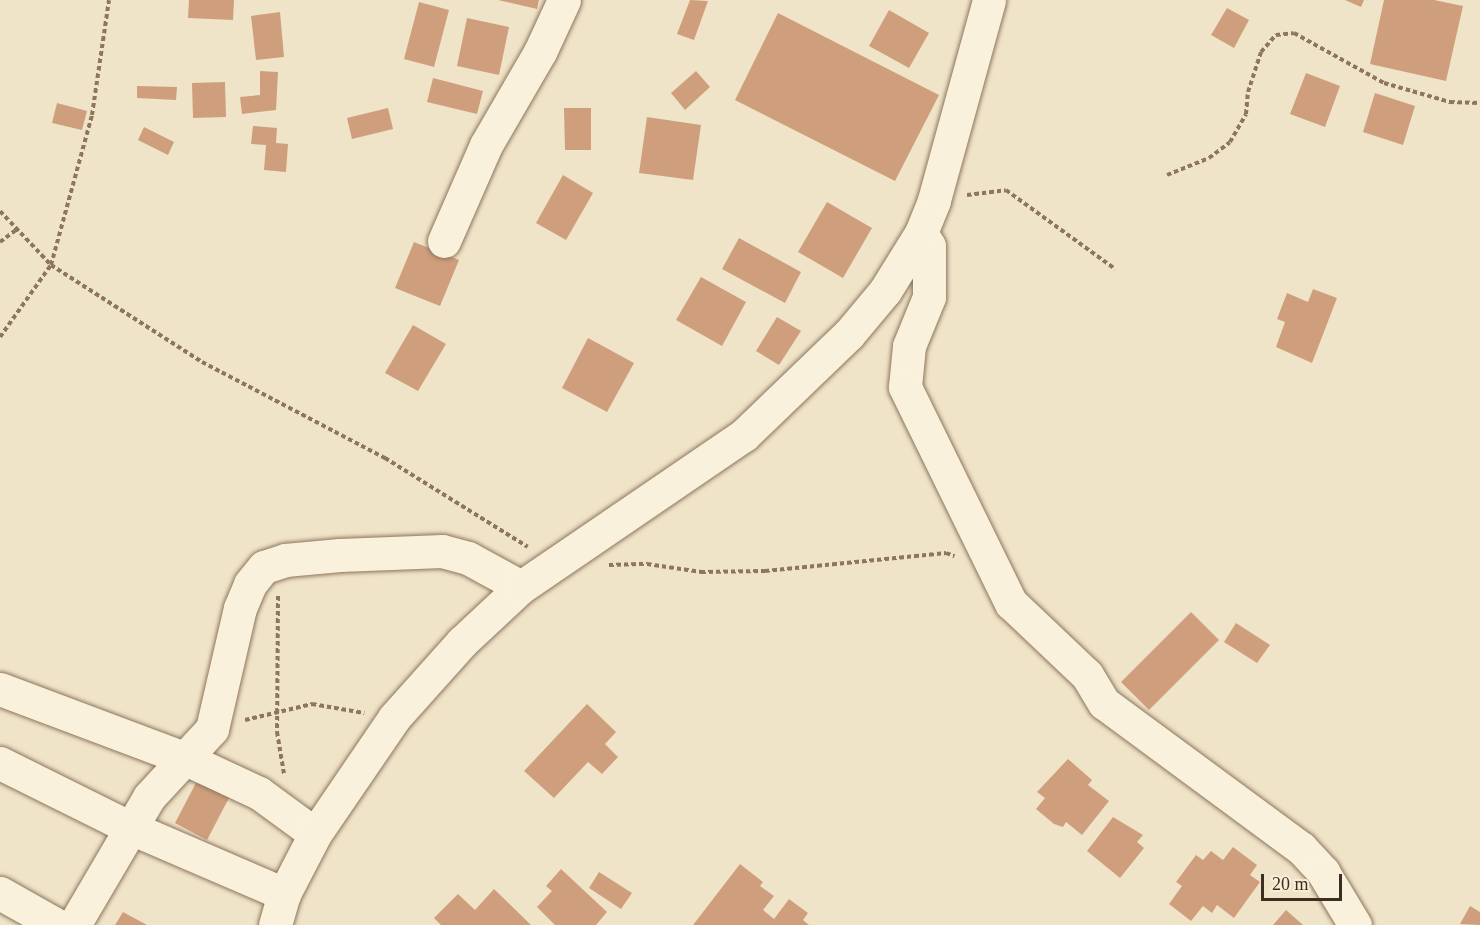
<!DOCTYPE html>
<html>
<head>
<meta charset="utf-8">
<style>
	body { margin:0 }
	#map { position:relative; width:1480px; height:925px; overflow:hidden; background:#f0e4c8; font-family:Georgia,serif }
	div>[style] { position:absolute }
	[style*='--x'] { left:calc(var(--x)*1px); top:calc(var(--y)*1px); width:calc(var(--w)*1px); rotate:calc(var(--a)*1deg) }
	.building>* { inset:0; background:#cf9f7d }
	.path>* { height:4px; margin-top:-2px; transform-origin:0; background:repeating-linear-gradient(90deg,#8d765c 0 4.5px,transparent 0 7.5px) }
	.roads { filter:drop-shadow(0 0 2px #8d765c) drop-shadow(0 0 2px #8d765c) }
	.minor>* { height:33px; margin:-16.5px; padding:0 16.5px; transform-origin:16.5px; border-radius:16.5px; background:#faf1dc }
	span { translate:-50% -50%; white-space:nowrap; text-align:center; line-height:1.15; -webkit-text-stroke:6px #f7eed8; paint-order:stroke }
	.scale { position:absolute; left:1261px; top:874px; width:81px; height:27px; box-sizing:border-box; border:3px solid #3d2e20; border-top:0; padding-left:8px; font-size:18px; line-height:21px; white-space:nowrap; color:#3d2e20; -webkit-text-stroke:4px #f7eed8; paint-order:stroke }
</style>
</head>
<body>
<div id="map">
	<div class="building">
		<div style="clip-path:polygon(189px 0,234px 0,233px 20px,188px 18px)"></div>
		<div style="clip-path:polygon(498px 0,539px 0,537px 9px)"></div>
		<div style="clip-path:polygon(690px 0,708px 1px,694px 40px,677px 34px)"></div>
		<div style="clip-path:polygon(1345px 0,1364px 0,1361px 7px)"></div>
		<div style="clip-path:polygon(1384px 0,1434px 0,1463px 6px,1446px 81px,1370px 64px)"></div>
		<div style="clip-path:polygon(419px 2px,449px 10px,434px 67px,404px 59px)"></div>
		<div style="clip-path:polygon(1227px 8px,1249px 20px,1234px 48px,1211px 35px)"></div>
		<div style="clip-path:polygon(889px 10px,929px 33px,909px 68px,869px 46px)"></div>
		<div style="clip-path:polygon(280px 12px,284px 57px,256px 60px,251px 16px)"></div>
		<div style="clip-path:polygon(778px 13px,939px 95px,895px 181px,735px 100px)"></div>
		<div style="clip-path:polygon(467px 18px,509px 27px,499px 75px,457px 66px)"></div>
		<div style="clip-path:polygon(260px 71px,278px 72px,276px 110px,242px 114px,240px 97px,260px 95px)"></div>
		<div style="clip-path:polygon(696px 71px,710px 87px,685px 110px,671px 93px)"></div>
		<div style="clip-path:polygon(1306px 73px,1340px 86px,1325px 127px,1290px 114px)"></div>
		<div style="clip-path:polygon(433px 78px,483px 91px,477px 114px,427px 102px)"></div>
		<div style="clip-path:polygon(225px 82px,226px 117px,193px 118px,192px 83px)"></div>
		<div style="clip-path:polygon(137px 86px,177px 87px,176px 100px,137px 98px)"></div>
		<div style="clip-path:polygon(1375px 93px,1415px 106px,1403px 145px,1363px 132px)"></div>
		<div style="clip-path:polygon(57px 103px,87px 111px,82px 130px,52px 123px)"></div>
		<div style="clip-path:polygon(388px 108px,393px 129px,352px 139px,347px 118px)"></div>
		<div style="clip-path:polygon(564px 108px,591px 108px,591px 150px,565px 150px)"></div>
		<div style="clip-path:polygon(647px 117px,701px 125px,693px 180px,639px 173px)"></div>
		<div style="clip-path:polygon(253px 126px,277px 128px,276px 143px,288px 144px,286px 172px,264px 170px,266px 145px,251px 144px)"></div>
		<div style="clip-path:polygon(144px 127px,174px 142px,168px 155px,138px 140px)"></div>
		<div style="clip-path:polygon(563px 175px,593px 193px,566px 240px,536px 223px)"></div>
		<div style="clip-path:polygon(827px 202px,872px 228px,843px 278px,798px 252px)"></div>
		<div style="clip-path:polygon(739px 238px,801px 272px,785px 303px,722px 269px)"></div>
		<div style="clip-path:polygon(414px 242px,459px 260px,440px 306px,395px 288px)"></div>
		<div style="clip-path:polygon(701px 277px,746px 302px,722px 346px,676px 320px)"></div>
		<div style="clip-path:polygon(1313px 289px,1337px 298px,1312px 363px,1276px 347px,1285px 322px,1277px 319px,1287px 293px,1308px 302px)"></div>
		<div style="clip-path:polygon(777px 317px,801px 331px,779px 365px,756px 351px)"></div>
		<div style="clip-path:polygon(413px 325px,446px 344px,418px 391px,385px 373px)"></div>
		<div style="clip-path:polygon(588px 338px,634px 363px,607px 412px,562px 388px)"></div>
		<div style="clip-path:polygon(1191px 612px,1219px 640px,1149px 710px,1121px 682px)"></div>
		<div style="clip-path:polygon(1236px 623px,1270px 645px,1257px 663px,1224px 642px)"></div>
		<div style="clip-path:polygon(587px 704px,616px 732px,605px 744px,618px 757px,602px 774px,588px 762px,554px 798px,524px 771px)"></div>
		<div style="clip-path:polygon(1068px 759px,1092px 780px,1088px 785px,1109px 801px,1082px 835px,1066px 822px,1063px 827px,1054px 824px,1036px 809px,1045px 798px,1037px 792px)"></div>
		<div style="clip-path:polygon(198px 779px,230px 796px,207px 840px,175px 823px)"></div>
		<div style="clip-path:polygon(1113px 817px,1143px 835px,1137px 842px,1144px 848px,1120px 878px,1087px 851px)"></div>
		<div style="clip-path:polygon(1233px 847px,1257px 865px,1250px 875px,1260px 882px,1234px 918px,1217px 905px,1212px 913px,1203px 906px,1191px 921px,1169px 904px,1182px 886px,1176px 882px,1196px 855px,1203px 860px,1211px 851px,1223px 860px)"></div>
		<div style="clip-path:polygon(740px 864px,763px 882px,760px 886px,774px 896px,763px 910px,774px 919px,789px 899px,808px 913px,803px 920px,809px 925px,693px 925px)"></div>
		<div style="clip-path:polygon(561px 869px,607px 912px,596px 925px,555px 925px,537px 907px,552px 891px,546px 886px)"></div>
		<div style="clip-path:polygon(599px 872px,632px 893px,621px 909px,589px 888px)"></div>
		<div style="clip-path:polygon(494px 889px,531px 925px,441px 925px,434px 918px,458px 894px,475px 910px)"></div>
		<div style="clip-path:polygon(1470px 906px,1480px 912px,1480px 925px,1460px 924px)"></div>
		<div style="clip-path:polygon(1286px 910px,1303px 925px,1273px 925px)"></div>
		<div style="clip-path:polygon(123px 912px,147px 925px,115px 925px)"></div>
	</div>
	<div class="path">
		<div style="--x:1167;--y:175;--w:45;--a:-22"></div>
		<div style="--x:1209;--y:158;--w:26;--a:-37"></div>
		<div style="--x:1230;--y:142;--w:32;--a:-60"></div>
		<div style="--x:1246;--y:114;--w:22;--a:-85"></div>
		<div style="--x:1248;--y:92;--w:42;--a:-72"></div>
		<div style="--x:1261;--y:52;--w:23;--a:-49"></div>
		<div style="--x:1276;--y:35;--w:18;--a:-6"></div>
		<div style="--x:1294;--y:33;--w:103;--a:29.1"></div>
		<div style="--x:1384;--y:83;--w:69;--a:16.1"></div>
		<div style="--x:1450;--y:102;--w:30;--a:2"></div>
		<div style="--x:967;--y:195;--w:39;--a:-7"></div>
		<div style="--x:1006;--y:190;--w:135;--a:35.9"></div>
		<div style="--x:0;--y:211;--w:74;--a:46.6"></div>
		<div style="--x:51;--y:265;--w:179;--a:32.7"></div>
		<div style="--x:202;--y:362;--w:207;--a:27.7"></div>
		<div style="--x:385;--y:458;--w:168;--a:31.9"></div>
		<div style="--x:0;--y:242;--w:21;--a:-37"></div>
		<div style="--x:0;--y:337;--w:88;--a:-54.7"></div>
		<div style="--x:51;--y:265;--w:156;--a:-74.7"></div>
		<div style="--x:92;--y:115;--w:116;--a:-81.6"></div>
		<div style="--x:609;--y:565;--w:38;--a:-2"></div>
		<div style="--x:647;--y:564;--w:55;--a:8.4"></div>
		<div style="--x:701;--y:572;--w:64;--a:-0.9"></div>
		<div style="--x:765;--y:571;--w:182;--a:-5.7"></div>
		<div style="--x:946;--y:553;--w:9;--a:21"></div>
		<div style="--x:278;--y:596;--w:136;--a:90.4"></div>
		<div style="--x:277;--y:732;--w:43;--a:80.5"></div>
		<div style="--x:245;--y:720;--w:69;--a:-13.4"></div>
		<div style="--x:312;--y:704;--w:53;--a:9.8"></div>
	</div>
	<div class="roads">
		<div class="minor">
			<div style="--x:921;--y:233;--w:15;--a:58"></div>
			<div style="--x:929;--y:246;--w:51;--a:90"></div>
			<div style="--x:929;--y:297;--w:53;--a:112.2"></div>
			<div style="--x:909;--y:346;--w:41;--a:95.6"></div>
			<div style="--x:905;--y:387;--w:241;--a:63.9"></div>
			<div style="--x:1011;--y:603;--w:105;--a:43.5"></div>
			<div style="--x:1087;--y:675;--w:33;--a:59"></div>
			<div style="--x:1104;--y:703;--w:245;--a:36.4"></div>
			<div style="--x:1301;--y:848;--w:33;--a:47"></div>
			<div style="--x:1323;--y:872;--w:62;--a:58.9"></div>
			<div style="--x:444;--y:241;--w:105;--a:-66.4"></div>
			<div style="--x:486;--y:145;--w:108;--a:-59.9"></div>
			<div style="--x:540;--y:52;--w:57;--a:-65.2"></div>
			<div style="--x:0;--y:689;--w:199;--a:20.6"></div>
			<div style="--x:186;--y:759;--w:81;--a:25"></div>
			<div style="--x:259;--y:793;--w:69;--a:36.2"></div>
			<div style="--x:0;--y:763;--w:146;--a:26.4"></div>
			<div style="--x:131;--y:828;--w:167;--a:23.3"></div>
			<div style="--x:0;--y:893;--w:65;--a:29.3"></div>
			<div style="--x:74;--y:925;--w:148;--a:-59.6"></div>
			<div style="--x:149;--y:797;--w:93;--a:-47.2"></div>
			<div style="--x:212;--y:729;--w:124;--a:-77"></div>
			<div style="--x:240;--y:608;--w:26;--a:-67"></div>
			<div style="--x:250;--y:584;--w:22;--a:-51"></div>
			<div style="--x:264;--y:567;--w:22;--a:-18"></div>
			<div style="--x:285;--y:560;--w:55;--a:-5.2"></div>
			<div style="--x:340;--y:555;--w:102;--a:-2.2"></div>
			<div style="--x:442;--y:551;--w:27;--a:15"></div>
			<div style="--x:468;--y:558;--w:60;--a:28.7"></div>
			<div style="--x:275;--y:925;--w:32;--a:-74"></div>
			<div style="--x:284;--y:894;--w:68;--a:-62.7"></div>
			<div style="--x:315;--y:834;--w:140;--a:-55.7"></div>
			<div style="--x:394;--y:718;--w:102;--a:-48.2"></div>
			<div style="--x:462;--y:642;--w:81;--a:-43"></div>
			<div style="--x:521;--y:587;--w:270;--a:-34.3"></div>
			<div style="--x:744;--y:435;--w:146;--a:-43.9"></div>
			<div style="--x:849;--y:334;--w:56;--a:-50.1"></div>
			<div style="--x:885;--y:291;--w:68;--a:-58.2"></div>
			<div style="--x:921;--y:233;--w:35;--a:-68"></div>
			<div style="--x:934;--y:200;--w:207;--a:-74.6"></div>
		</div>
	</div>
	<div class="scale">20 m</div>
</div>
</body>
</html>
